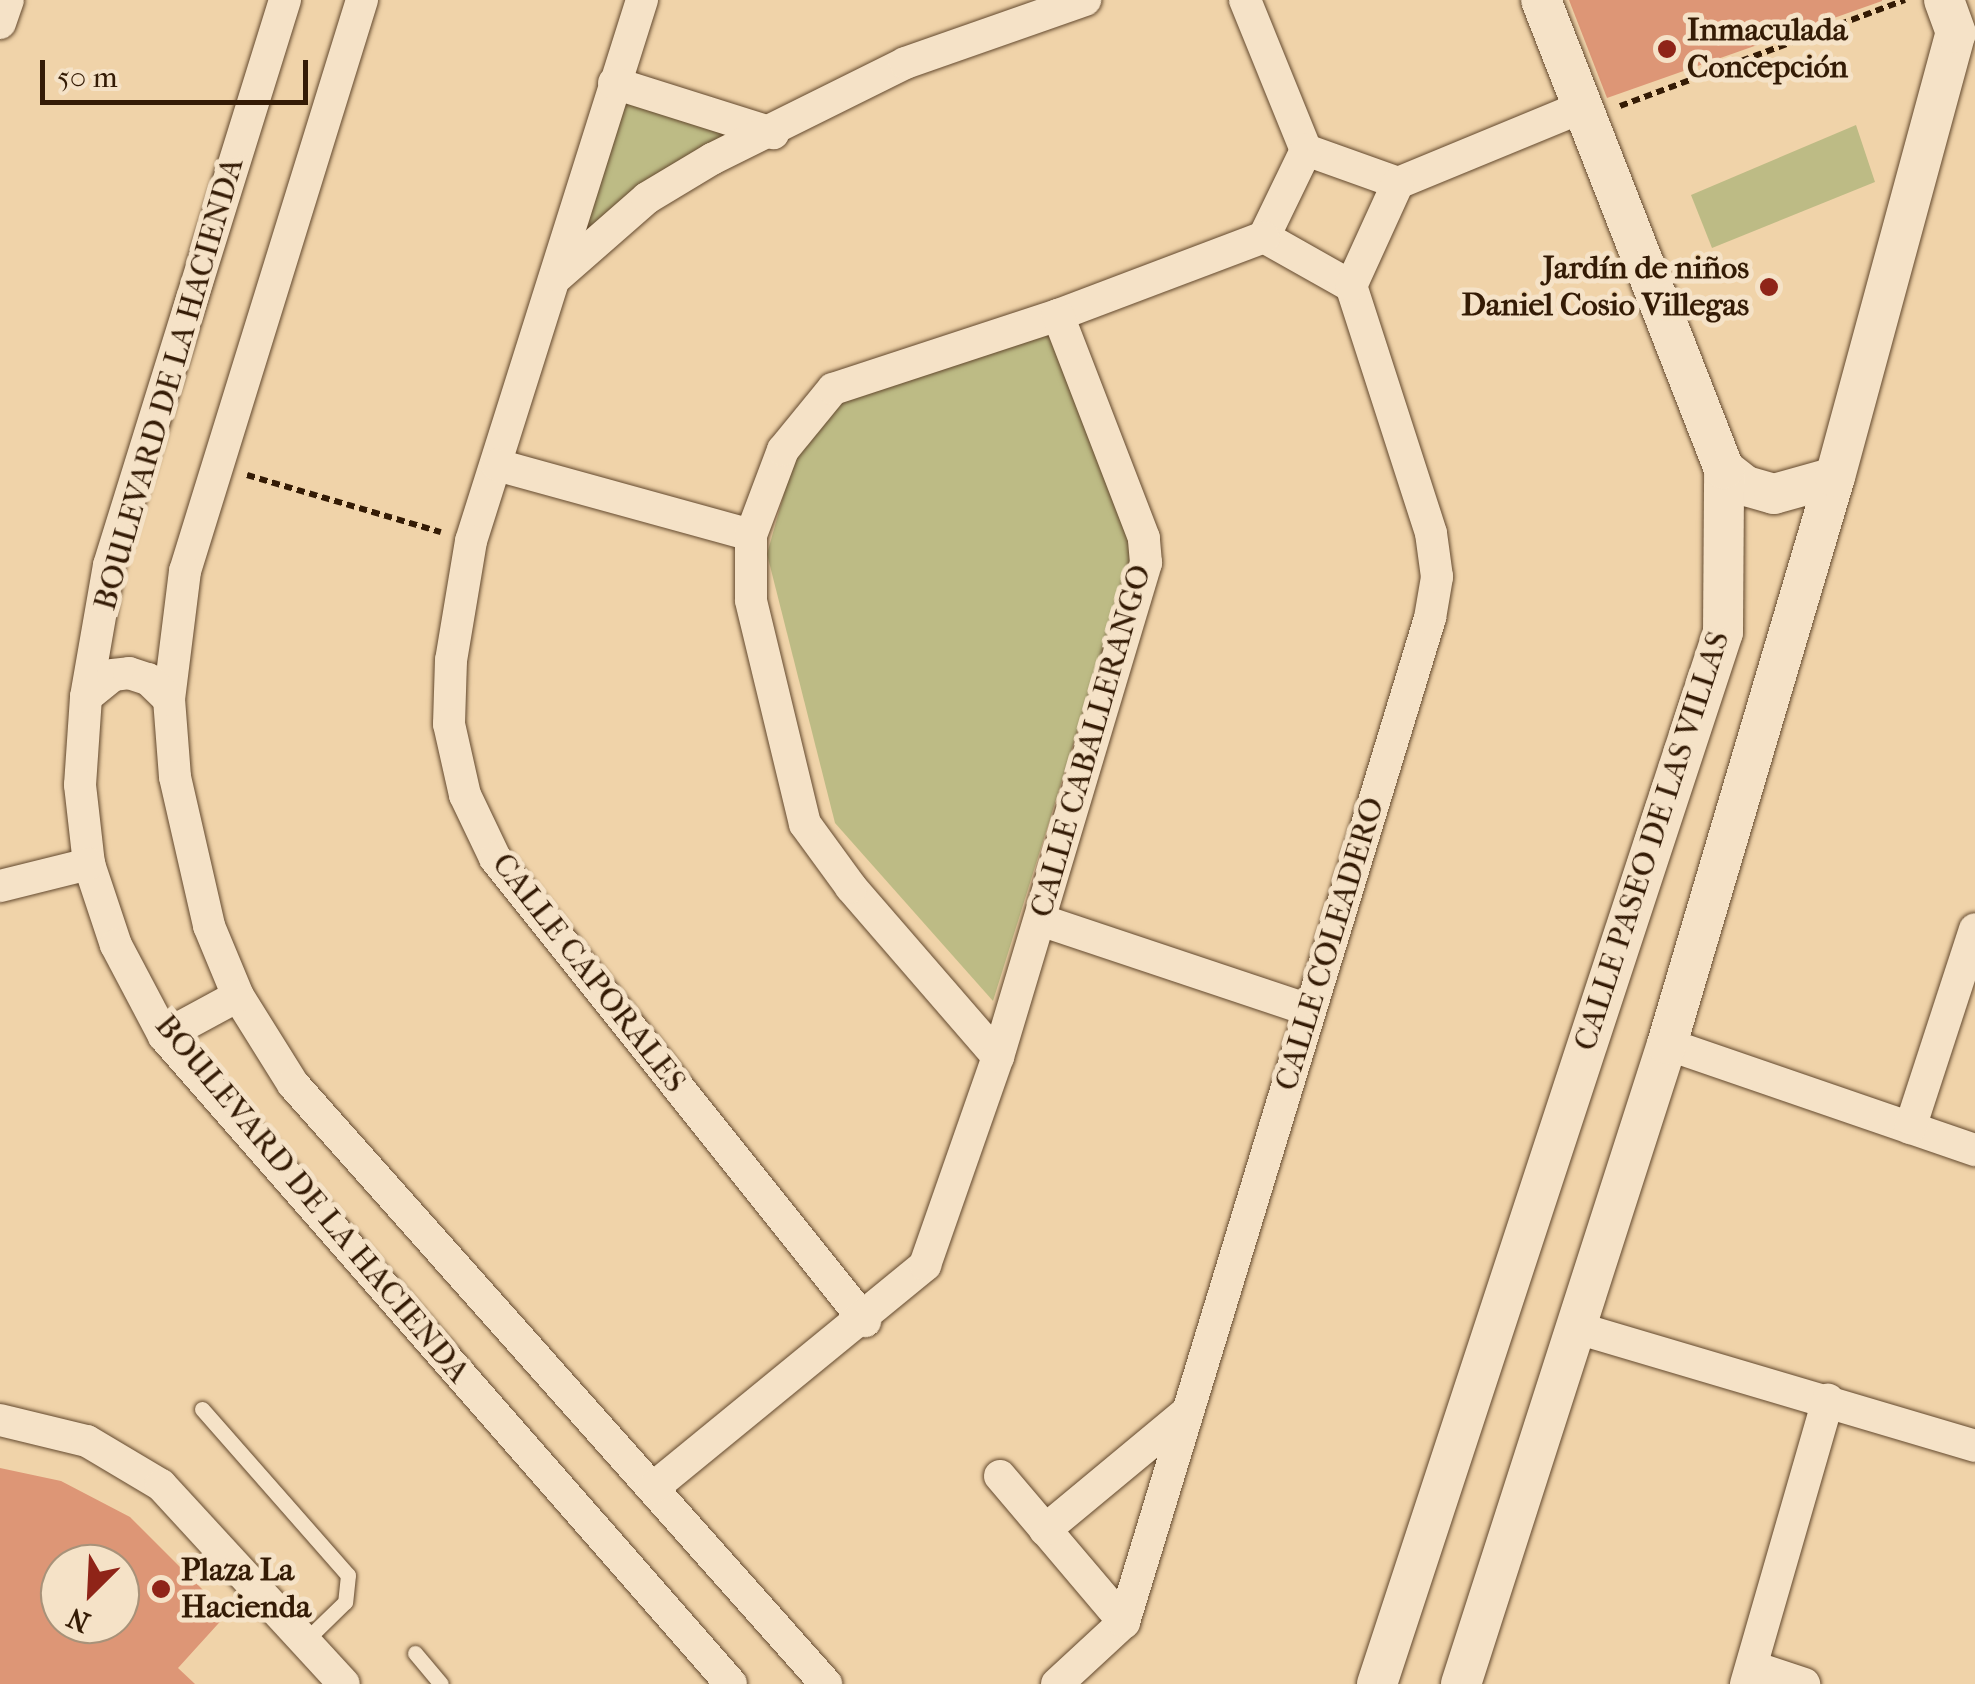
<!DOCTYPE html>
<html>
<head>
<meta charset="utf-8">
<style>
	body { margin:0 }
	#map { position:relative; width:1975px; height:1684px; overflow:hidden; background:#f0d3a9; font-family:"IM FELL French Canon",serif }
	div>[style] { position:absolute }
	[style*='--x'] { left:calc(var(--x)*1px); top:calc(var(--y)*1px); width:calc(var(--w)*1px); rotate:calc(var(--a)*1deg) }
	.green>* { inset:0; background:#bdbb85 }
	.building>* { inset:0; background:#dd9676 }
	.path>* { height:6px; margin-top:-3px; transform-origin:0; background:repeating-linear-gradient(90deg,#341b05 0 8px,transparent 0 13px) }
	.roads { filter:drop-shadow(0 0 2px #63492e) drop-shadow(0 0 2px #63492e) }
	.service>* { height:15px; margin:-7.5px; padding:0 7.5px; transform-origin:7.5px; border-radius:7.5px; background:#f5e2c7 }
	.minor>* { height:32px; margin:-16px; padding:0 16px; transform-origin:16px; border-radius:16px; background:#f5e2c7 }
	.tertiary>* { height:40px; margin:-20px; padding:0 20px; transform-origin:20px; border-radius:20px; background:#f5e2c7 }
	.dots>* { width:28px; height:28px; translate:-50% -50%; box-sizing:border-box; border:5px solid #f5e2c7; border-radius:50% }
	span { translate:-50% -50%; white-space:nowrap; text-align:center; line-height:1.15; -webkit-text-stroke:10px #f5e2c7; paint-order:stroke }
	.poi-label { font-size:32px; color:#341b05; font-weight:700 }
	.left { translate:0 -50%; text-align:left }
	.right { translate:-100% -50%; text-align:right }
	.street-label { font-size:32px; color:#341b05 }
	.north { position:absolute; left:40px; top:1544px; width:100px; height:100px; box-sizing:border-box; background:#f5e2c7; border:2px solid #a89279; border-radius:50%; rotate:204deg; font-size:28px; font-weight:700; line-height:40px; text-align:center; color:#341b05 }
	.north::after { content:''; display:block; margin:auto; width:35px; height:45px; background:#8f2418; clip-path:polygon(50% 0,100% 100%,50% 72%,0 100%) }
	.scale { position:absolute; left:40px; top:60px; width:268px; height:45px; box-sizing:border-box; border:5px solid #341b05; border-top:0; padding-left:12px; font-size:30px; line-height:35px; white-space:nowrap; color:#341b05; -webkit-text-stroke:8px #f5e2c7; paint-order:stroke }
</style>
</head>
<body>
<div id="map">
	<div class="green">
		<div style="clip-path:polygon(620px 94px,750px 133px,583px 243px)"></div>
		<div style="clip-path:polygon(1856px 125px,1875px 182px,1712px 248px,1691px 195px)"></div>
		<div style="clip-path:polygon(1046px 329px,1134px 550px,993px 1001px,835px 823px,767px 554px,795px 455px,842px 398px)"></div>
	</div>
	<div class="building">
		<div style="clip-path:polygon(1569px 0,1882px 0,1882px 1px,1607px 98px)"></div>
		<div style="clip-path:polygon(evenodd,0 1468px,61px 1481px,130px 1517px,227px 1614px,178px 1668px,195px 1684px,0 1684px,0 1468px,60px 1564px,120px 1564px,120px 1624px,60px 1624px,60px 1564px)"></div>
	</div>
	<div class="path">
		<div style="--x:1620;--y:106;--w:304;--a:-20.4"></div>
		<div style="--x:247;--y:475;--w:202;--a:16.4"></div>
	</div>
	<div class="roads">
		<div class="service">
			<div style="--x:202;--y:1409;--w:221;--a:48.7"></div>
			<div style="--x:348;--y:1575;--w:27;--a:96"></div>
			<div style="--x:345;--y:1602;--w:54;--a:135.7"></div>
			<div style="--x:415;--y:1653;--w:40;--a:50"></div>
		</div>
		<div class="minor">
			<div style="--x:285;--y:0;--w:592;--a:107.3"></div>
			<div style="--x:109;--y:565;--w:134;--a:99.9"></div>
			<div style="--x:86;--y:697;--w:88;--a:93.9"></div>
			<div style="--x:80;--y:785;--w:80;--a:83.5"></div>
			<div style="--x:89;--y:864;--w:85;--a:71.6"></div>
			<div style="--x:116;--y:945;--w:103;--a:62.2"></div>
			<div style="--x:164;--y:1036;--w:861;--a:48.81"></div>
			<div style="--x:362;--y:0;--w:598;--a:107.22"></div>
			<div style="--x:185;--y:571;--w:129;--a:97.1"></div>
			<div style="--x:169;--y:699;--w:78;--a:85.6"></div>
			<div style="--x:175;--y:777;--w:153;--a:77.1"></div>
			<div style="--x:209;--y:926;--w:76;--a:67.5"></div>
			<div style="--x:238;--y:996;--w:104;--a:58"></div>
			<div style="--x:293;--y:1084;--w:803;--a:48.38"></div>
			<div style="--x:642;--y:0;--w:567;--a:107.54"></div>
			<div style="--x:471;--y:541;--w:121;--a:99.5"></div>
			<div style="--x:451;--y:660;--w:64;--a:91.8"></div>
			<div style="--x:449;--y:724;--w:73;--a:77.3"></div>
			<div style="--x:465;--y:795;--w:70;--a:64.5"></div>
			<div style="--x:495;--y:858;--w:593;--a:51.37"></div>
			<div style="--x:1245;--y:0;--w:162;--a:67.9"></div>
			<div style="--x:1306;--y:150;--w:98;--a:19.7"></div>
			<div style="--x:0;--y:23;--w:24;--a:-71"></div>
			<div style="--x:614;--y:83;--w:167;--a:17.5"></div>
			<div style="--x:1398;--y:183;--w:199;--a:-22.4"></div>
			<div style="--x:1264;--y:237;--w:100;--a:29.4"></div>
			<div style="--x:1264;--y:237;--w:97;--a:-64.2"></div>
			<div style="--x:558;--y:276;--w:118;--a:-41.2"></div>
			<div style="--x:647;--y:198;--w:76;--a:-31"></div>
			<div style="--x:712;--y:159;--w:216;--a:-26.4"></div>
			<div style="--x:905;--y:63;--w:191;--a:-19.3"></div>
			<div style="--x:497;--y:465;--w:263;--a:15.4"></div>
			<div style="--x:86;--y:697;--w:35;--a:-39"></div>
			<div style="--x:113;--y:675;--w:16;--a:-7"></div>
			<div style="--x:129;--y:673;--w:20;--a:18"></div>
			<div style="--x:148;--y:679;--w:29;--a:44"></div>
			<div style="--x:0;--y:886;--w:92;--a:-13.9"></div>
			<div style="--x:1040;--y:920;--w:284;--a:18.5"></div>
			<div style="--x:164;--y:1036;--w:84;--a:-28.4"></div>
			<div style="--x:1667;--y:1044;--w:326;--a:19"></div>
			<div style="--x:998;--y:1057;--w:225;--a:-130.9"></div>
			<div style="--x:851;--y:887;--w:78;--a:-126.1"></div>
			<div style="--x:805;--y:824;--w:230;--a:-103.6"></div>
			<div style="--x:751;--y:600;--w:65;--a:-90"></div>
			<div style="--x:751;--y:535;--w:91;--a:-69.4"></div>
			<div style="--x:783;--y:450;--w:79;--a:-50.7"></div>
			<div style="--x:833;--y:389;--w:237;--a:-18.2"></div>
			<div style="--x:1058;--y:315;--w:220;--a:-20.7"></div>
			<div style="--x:1910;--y:1128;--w:209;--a:-71.9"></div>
			<div style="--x:1577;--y:1328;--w:415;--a:16.5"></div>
			<div style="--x:0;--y:1420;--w:89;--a:13.6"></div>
			<div style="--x:87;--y:1441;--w:86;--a:30.7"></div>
			<div style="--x:161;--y:1485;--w:270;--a:47.4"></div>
			<div style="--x:1000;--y:1476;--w:192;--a:49.7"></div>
			<div style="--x:653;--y:1488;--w:352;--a:-39.3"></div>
			<div style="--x:925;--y:1265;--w:220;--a:-70.7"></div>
			<div style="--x:998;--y:1057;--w:516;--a:-73.32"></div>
			<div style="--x:1146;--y:563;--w:25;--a:-95"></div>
			<div style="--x:1144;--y:538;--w:239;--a:-111.1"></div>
			<div style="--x:1045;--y:1530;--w:185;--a:-39.7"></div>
			<div style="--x:1753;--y:1667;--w:54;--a:18.4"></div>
			<div style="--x:1057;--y:1684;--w:91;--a:-42.8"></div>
			<div style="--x:1124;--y:1622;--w:1050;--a:-73.05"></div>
			<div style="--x:1430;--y:618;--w:42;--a:-80.3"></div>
			<div style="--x:1437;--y:577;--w:44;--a:-97.8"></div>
			<div style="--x:1431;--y:533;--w:260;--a:-107.9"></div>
			<div style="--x:1351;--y:286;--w:113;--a:-65.5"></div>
			<div style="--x:1746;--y:1684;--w:296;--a:-73.9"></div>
		</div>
		<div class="tertiary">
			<div style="--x:1724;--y:469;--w:28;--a:38"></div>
			<div style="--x:1746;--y:486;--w:29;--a:16"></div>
			<div style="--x:1774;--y:494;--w:63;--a:-15.6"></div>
			<div style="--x:1377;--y:1684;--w:1107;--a:-71.79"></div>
			<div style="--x:1723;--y:632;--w:163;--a:-89.6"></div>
			<div style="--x:1724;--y:469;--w:503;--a:-111.32"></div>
			<div style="--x:1461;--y:1684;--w:672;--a:-72.16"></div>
			<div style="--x:1667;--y:1044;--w:591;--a:-73.5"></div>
			<div style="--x:1835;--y:477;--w:460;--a:-74.8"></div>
			<div style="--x:1956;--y:33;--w:35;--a:-110"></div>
		</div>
	</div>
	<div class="dots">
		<div style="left:1667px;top:49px;background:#8f2418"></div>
		<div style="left:1769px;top:287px;background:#8f2418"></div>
		<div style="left:161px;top:1589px;background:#8f2418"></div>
	</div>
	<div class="poi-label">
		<span class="left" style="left:1687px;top:49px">Inmaculada<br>Concepción</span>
		<span class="right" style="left:1749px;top:287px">Jardín de niños<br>Daniel Cosio Villegas</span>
		<span class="left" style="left:181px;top:1589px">Plaza La<br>Hacienda</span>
	</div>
	<div class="street-label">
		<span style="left:169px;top:384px;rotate:-74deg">BOULEVARD DE LA HACIENDA</span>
		<span style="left:1091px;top:741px;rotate:-74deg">CALLE CABALLERANGO</span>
		<span style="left:1652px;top:841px;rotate:-72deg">CALLE PASEO DE LAS VILLAS</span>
		<span style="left:1330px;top:944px;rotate:-73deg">CALLE COLEADERO</span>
		<span style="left:589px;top:973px;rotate:52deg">CALLE CAPORALES</span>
		<span style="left:312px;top:1199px;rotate:50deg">BOULEVARD DE LA HACIENDA</span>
	</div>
	<div class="north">N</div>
	<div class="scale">50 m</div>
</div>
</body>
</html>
